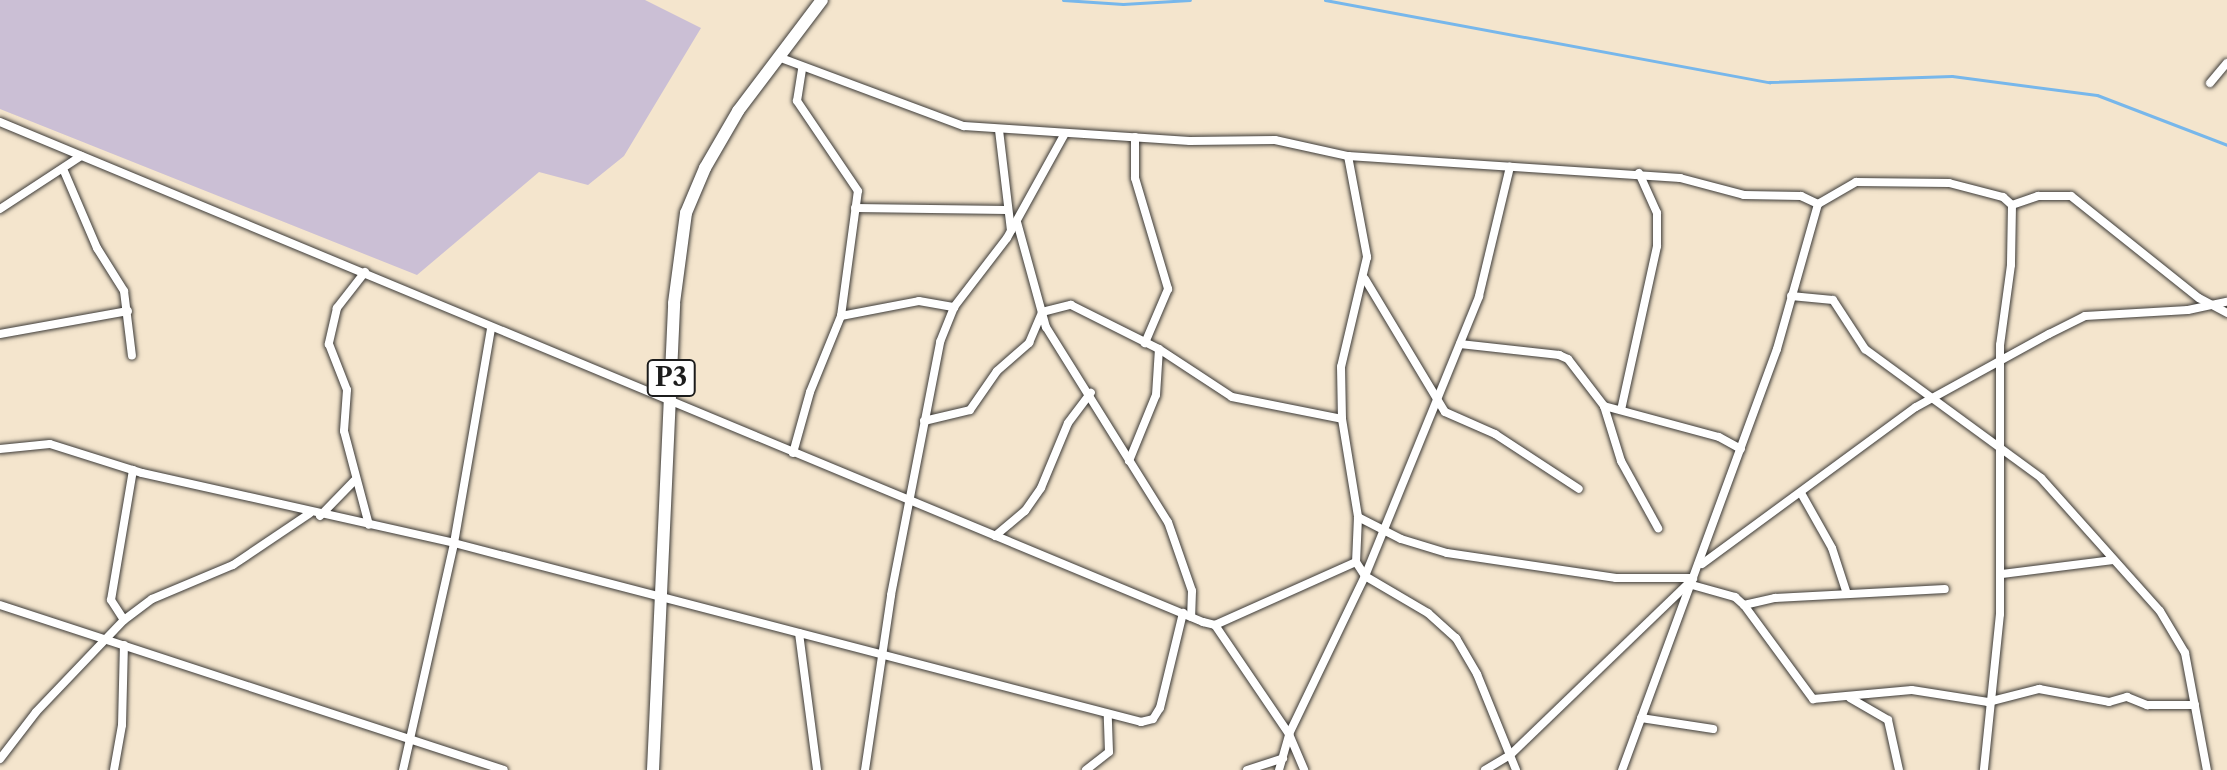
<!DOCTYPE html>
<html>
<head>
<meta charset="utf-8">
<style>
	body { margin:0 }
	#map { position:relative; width:2227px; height:770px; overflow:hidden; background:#f4e5cd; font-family:"Libre Caslon Text",serif }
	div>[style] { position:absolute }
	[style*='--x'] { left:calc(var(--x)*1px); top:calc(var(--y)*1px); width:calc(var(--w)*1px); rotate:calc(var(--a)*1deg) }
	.industrial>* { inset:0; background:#cbbfd5 }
	.stream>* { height:3px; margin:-1.5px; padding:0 1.5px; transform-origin:1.5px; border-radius:1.5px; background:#77b7eb }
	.roads { filter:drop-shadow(0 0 2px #3c3a37) drop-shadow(0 0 2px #3c3a37) }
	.minor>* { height:8px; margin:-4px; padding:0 4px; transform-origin:4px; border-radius:4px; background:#fff }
	.primary>* { height:12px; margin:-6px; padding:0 6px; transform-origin:6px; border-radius:6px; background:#fff }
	span { translate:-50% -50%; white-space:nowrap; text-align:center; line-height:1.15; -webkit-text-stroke:6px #fff; paint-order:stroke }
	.shield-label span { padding:2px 6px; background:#fff; border:2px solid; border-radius:6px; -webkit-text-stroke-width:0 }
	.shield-label { font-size:26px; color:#1c1c1c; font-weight:700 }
</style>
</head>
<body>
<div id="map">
	<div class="industrial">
		<div style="clip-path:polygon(0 0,645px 0,701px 28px,624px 156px,588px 185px,539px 172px,417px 275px,0 109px)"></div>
	</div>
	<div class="stream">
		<div style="--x:1063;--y:0;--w:60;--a:3.8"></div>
		<div style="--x:1123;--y:4;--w:67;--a:-3.4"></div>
		<div style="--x:1325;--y:0;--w:452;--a:10.5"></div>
		<div style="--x:1769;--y:82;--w:183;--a:-1.9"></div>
		<div style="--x:1952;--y:76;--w:146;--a:7.5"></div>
		<div style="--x:2097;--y:95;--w:139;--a:21"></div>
	</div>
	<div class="roads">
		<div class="minor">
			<div style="--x:778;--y:57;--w:198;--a:20.4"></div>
			<div style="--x:964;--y:126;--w:226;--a:3.8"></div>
			<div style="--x:1190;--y:141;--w:85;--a:-0.7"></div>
			<div style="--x:1275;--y:140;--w:75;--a:12.4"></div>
			<div style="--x:1348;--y:156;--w:333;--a:3.8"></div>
			<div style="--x:1680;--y:178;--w:66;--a:14.9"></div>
			<div style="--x:1744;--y:195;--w:57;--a:1"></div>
			<div style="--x:1801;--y:196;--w:19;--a:25"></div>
			<div style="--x:1818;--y:204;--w:151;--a:105.8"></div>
			<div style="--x:1777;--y:349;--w:449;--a:110.2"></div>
			<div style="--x:2210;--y:83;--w:26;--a:-50"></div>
			<div style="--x:0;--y:122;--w:1303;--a:22.57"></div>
			<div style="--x:1203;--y:622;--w:12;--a:14"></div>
			<div style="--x:1215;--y:625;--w:154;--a:-24.1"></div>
			<div style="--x:1356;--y:562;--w:17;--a:57"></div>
			<div style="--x:1365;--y:576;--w:73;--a:30.4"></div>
			<div style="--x:1428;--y:613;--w:38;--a:42"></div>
			<div style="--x:1456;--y:638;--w:42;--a:59.7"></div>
			<div style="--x:1477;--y:674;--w:104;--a:67.9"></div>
			<div style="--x:999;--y:130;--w:101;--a:83.2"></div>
			<div style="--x:1135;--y:137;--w:41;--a:90"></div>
			<div style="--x:1135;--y:178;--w:116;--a:73.4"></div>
			<div style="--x:1168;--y:289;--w:59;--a:113.1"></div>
			<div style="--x:1348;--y:156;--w:103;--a:79.3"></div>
			<div style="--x:1367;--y:257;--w:113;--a:103.3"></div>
			<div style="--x:1341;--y:367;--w:52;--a:88.9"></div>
			<div style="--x:1342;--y:419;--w:99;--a:80.7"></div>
			<div style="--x:1358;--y:517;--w:45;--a:92.5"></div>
			<div style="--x:64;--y:171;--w:84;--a:66.8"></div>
			<div style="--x:97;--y:248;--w:51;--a:57.9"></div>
			<div style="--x:124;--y:291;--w:65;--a:83"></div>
			<div style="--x:1818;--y:204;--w:44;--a:-30.1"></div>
			<div style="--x:1856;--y:182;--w:93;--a:0.6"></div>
			<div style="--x:1949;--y:183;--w:56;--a:14.5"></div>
			<div style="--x:2003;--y:197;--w:12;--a:42"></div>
			<div style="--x:2012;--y:205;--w:60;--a:91"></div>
			<div style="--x:2011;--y:265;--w:81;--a:97.8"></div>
			<div style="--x:2000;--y:345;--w:269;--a:90"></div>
			<div style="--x:2000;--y:614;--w:157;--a:95.9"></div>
			<div style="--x:2012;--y:205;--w:28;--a:-19"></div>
			<div style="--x:2038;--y:196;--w:33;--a:0"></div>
			<div style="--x:2071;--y:196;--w:164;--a:38.6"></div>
			<div style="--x:2199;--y:298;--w:32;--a:28"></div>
			<div style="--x:855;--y:208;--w:152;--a:0.8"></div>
			<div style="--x:0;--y:209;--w:97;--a:-33.2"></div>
			<div style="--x:1017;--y:222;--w:109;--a:74.6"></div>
			<div style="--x:1046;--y:327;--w:230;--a:58"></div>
			<div style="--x:1168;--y:522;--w:73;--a:70.8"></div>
			<div style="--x:1192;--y:591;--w:26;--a:92"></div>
			<div style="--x:365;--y:272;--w:46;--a:127.9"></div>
			<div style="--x:337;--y:308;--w:37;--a:103"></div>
			<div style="--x:329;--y:344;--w:49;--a:68.6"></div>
			<div style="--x:347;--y:390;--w:41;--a:94.2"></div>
			<div style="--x:344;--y:431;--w:97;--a:75.1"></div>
			<div style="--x:1365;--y:279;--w:155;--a:59"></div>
			<div style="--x:1445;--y:412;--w:55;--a:23.7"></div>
			<div style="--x:1495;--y:434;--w:100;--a:33.2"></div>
			<div style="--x:1791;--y:296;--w:42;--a:5.4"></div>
			<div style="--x:1833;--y:300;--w:59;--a:56.9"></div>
			<div style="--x:1865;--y:349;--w:218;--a:36.2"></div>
			<div style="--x:2041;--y:478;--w:178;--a:48.2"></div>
			<div style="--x:2160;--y:611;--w:49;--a:59.2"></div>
			<div style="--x:2185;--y:653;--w:119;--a:79.4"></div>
			<div style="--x:841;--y:316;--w:79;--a:-10.9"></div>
			<div style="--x:919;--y:301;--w:36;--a:10"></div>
			<div style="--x:0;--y:334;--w:130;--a:-10.2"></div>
			<div style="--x:1460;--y:344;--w:100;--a:6.3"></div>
			<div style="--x:1559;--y:355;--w:10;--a:24"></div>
			<div style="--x:1568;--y:359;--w:59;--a:52.5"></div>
			<div style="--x:1604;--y:406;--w:119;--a:15.1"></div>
			<div style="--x:1719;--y:437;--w:25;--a:29"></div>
			<div style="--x:1604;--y:406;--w:58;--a:72.8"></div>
			<div style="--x:1621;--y:461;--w:77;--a:61.1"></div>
			<div style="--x:1621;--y:410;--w:168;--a:-77.6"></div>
			<div style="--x:1657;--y:246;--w:33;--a:-90"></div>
			<div style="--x:1657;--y:213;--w:44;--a:-114.2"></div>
			<div style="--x:924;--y:421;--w:47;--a:-13.4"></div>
			<div style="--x:970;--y:410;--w:47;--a:-55.3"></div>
			<div style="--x:997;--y:371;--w:43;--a:-41.2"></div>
			<div style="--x:1029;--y:343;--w:34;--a:-67"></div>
			<div style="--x:1042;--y:312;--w:30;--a:-14"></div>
			<div style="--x:1071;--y:305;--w:98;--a:26.6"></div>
			<div style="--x:1159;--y:349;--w:87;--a:33.3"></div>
			<div style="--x:1232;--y:397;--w:112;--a:11.3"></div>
			<div style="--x:0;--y:449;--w:50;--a:-5.7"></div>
			<div style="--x:50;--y:444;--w:96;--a:17.5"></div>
			<div style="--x:142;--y:473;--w:320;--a:12.6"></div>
			<div style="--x:454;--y:543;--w:710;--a:14.6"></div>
			<div style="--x:1141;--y:722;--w:12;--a:-14"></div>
			<div style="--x:1153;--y:719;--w:13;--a:-58"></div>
			<div style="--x:1160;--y:708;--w:98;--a:-76.4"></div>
			<div style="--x:793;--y:453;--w:63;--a:-74.4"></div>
			<div style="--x:810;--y:392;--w:82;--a:-67.8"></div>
			<div style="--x:841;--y:316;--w:126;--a:-82.3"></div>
			<div style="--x:858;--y:191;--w:109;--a:-124.1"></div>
			<div style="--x:797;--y:101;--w:33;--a:-81"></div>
			<div style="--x:1129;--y:461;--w:71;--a:-67.8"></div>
			<div style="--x:1156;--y:395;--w:46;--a:-86.3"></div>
			<div style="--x:1801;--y:493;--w:63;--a:60.6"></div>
			<div style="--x:1832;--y:548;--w:48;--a:71.9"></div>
			<div style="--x:320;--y:516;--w:49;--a:-45.8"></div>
			<div style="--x:1358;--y:517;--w:48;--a:27.1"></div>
			<div style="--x:1401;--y:539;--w:48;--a:16.9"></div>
			<div style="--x:1447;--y:553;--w:171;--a:8.4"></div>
			<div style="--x:1616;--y:578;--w:77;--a:0"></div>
			<div style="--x:995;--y:536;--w:39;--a:-40"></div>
			<div style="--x:1025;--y:511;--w:28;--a:-55"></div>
			<div style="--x:1041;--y:488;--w:70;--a:-67.4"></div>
			<div style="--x:1068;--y:423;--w:38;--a:-53"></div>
			<div style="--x:1702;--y:564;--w:265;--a:-36.3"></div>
			<div style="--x:1916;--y:407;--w:152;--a:-28.8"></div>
			<div style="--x:2049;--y:334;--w:40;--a:-26.6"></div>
			<div style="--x:2085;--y:316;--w:103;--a:-3.3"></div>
			<div style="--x:2188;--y:310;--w:40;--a:-12"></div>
			<div style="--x:2002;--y:574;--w:112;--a:-7.2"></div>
			<div style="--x:1692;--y:585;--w:45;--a:15.6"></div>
			<div style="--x:1735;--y:597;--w:12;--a:42"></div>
			<div style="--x:1744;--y:605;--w:117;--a:53.7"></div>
			<div style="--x:1813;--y:699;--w:99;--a:-5.2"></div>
			<div style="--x:1912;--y:690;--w:77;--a:9"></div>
			<div style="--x:1988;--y:702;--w:53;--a:-14.3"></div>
			<div style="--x:2039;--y:689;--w:71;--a:10.5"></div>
			<div style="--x:2109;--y:702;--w:19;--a:-16"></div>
			<div style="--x:2127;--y:697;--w:22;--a:22"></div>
			<div style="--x:2147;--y:705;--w:48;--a:0"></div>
			<div style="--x:0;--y:605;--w:530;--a:18.13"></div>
			<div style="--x:1744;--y:605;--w:32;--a:-13"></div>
			<div style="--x:1775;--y:598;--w:170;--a:-3"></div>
			<div style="--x:124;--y:620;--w:24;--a:-123"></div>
			<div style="--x:111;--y:600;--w:132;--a:-80.4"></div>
			<div style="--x:1215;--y:625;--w:132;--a:55.8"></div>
			<div style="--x:1289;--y:734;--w:39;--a:67"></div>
			<div style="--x:799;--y:633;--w:138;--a:82.5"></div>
			<div style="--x:1850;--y:698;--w:44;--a:30.1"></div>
			<div style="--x:1888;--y:720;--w:51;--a:77.6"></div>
			<div style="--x:1641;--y:718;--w:73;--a:8.7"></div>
			<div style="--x:0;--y:759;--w:59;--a:-52.5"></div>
			<div style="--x:36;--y:712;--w:127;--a:-46.3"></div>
			<div style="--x:124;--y:620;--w:35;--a:-37"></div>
			<div style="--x:152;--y:599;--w:88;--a:-22.8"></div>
			<div style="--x:233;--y:565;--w:92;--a:-33.9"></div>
			<div style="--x:114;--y:770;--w:46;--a:-79.9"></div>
			<div style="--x:122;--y:725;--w:80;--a:-88.6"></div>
			<div style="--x:403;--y:770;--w:233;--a:-77.3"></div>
			<div style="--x:454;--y:543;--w:218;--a:-80.2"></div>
			<div style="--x:865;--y:770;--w:177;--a:-81.5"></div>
			<div style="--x:891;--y:595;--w:258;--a:-79"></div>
			<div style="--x:940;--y:342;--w:38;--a:-68"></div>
			<div style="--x:954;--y:307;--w:87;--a:-52.5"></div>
			<div style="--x:1007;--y:238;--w:118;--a:-61"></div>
			<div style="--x:1086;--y:770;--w:29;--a:-38"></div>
			<div style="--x:1109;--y:752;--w:35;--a:-92"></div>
			<div style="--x:1247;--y:770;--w:38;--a:-18"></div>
			<div style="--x:1279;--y:770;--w:37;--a:-74"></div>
			<div style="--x:1289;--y:734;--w:175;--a:-64.3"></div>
			<div style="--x:1365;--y:576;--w:302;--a:-67.8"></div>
			<div style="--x:1479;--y:296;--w:133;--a:-76.5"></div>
			<div style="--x:1485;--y:770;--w:29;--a:-31"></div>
			<div style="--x:1510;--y:755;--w:254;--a:-43.9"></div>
		</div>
		<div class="primary">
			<div style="--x:653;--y:770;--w:467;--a:-87.4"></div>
			<div style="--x:674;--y:303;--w:91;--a:-82.4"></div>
			<div style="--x:686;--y:213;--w:49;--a:-67.1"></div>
			<div style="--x:705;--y:168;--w:66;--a:-59.9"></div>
			<div style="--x:738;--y:111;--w:139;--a:-52.9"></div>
		</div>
	</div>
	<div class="shield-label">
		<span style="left:671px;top:378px">P3</span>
	</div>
</div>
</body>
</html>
